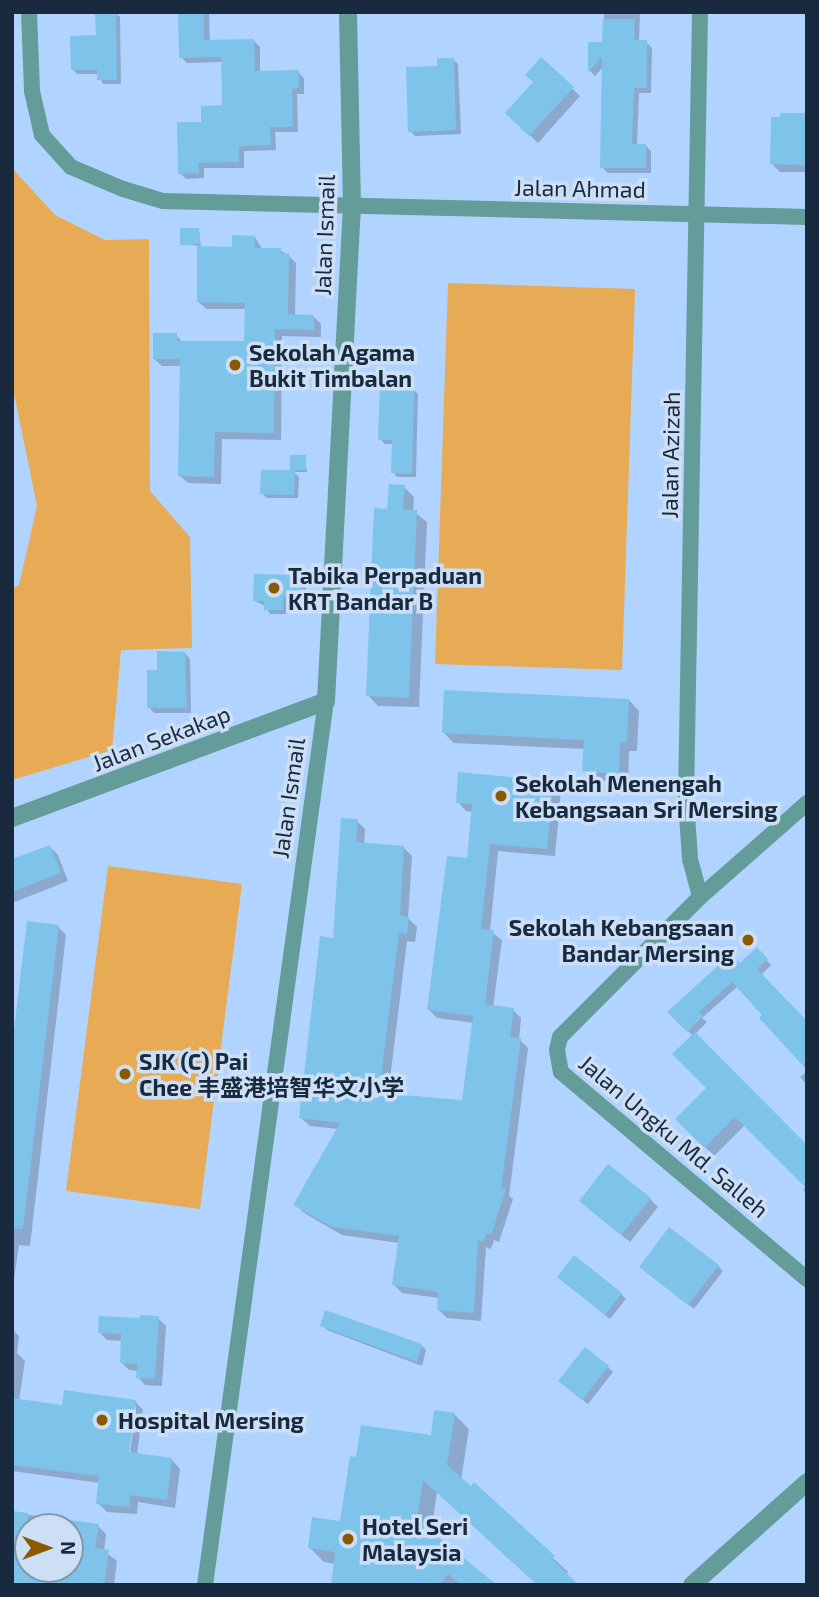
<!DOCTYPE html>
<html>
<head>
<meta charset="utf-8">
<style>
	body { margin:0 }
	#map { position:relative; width:819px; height:1597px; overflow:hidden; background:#b0d3ff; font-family:"Exo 2","Noto Sans SC",sans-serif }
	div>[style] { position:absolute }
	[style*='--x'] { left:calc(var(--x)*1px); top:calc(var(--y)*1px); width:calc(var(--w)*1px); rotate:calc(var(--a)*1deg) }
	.green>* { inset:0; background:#e7ab55 }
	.shadow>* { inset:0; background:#0003 }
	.building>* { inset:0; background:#7ec4ea }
	.minor>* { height:16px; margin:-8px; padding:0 8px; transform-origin:8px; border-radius:8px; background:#649c9a }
	.tertiary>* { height:18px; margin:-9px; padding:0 9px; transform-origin:9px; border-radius:9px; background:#649c9a }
	.dots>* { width:19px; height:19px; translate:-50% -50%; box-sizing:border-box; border:4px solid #cddff5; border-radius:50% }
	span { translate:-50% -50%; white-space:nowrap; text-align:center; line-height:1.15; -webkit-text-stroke:7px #cddff5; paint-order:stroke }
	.street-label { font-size:23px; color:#192a3f }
	.poi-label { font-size:23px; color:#192a3f; font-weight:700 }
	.left { translate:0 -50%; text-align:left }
	.right { translate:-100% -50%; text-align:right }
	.frame { position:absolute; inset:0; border:14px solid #192a3f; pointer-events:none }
	.north { position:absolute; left:14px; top:1513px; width:70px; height:70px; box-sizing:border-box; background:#cddff5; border:2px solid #8597ac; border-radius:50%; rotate:90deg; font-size:19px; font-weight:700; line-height:28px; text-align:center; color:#192a3f }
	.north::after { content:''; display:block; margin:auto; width:24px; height:32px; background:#895a00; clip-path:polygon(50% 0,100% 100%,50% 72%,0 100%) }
</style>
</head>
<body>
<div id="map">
	<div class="green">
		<div style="clip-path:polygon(12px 168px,55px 215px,105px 240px,149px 239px,150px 491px,190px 537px,192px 648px,121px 650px,112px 750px,12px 780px,12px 589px,19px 585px,37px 506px,12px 384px)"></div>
		<div style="clip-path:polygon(448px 283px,635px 289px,622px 670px,435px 664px)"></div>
		<div style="clip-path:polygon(108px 866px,242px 884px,200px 1209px,66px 1191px)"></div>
	</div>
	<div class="shadow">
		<div style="clip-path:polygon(180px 12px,209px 12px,210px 42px,254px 41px,260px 47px,260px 73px,298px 72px,304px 78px,304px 94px,297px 94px,298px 132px,275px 132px,276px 150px,244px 151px,244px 168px,204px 168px,204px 178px,186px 179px,180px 173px,203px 124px,224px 107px,223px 62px,187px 63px,181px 57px)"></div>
		<div style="clip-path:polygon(604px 12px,640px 12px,639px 42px,646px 42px,652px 48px,651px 93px,639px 93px,637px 146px,646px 146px,651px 151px,651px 173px,608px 173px,602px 167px,604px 66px,595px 76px,590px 71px,590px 44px,604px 44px)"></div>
		<div style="clip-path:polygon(115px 13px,120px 17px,121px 84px,103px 84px,98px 74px,77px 74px,73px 70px)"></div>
		<div style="clip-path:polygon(453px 59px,458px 64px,461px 134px,415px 136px,410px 131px)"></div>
		<div style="clip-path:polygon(542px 60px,580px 96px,538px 143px,507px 113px,535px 82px)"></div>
		<div style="clip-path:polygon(807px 115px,807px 172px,780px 172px,772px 164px)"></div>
		<div style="clip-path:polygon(199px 229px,201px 248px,233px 249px,255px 237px,262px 249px,280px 250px,288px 255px,296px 263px,295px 316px,314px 317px,321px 324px,321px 337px,282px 336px,281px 440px,222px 439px,221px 484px,188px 483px,180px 476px,182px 366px,162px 366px,154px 359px,176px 335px,183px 343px,246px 343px,247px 309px,206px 309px,198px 301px,199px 246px,182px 244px)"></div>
		<div style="clip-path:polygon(413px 389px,418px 394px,416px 477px,397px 477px,393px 472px,394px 444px,385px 444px,380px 439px)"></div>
		<div style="clip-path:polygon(305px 457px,307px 472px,294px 472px,299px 477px,298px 498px,267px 498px,262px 493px,291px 472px)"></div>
		<div style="clip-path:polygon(404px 487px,414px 497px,413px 511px,427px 522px,419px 707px,378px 706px,368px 695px,389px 510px)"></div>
		<div style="clip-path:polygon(301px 577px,306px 582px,306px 602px,288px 601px,288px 614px,270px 614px,265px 606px,255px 601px)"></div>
		<div style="clip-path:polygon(185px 653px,190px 659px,191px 713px,154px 713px,149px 707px)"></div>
		<div style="clip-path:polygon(629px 700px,639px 711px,637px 751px,629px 751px,628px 783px,594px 780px,584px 770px,585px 749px,454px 743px,444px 733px)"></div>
		<div style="clip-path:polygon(553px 782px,561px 791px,555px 856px,498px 851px,490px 931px,502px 940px,493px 1007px,513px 1010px,521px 1018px,519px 1039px,528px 1048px,509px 1196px,513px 1199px,499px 1242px,494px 1240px,491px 1249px,486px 1247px,481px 1321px,447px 1318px,439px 1310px,439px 1298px,402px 1293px,394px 1285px,399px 1243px,342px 1235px,304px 1213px,296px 1205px,338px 1129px,310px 1126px,301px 1118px,357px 821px,365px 829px,364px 845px,403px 847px,412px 856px,408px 918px,417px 927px,415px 942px,407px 941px,388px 1096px,464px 1102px,474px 1023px,437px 1018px,429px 1010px,469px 859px,473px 812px,466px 811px,458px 802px)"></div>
		<div style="clip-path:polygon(50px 847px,58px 855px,68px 881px,12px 903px,12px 861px)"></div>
		<div style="clip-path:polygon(58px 927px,66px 935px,30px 1246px,19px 1245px,14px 1279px,12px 1049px)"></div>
		<div style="clip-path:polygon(757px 950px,771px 965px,761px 975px,765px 1015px,738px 986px,702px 1018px,707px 1022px,695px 1034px,807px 1147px,807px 1194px,803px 1190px,806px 1186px,745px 1125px,714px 1156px,678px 1119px,709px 1088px,693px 1036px,669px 1012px,740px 966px)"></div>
		<div style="clip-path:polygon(807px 1071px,807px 1085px,800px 1077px)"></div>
		<div style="clip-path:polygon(650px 1199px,658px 1207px,630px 1242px,589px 1209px)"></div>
		<div style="clip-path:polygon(718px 1266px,723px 1271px,694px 1309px,641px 1267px)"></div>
		<div style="clip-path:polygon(564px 1282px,621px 1294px,626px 1299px,610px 1319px)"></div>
		<div style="clip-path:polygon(158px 1318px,166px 1326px,162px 1386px,145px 1385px,138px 1377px,138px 1371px,129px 1370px,122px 1363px,123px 1341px,107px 1340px,99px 1332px)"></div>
		<div style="clip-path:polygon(322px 1325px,421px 1345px,426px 1350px,422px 1366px,327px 1330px)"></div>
		<div style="clip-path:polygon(evenodd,12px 1329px,19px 1336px,17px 1353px,25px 1361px,19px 1401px,63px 1407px,135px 1401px,143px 1410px,137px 1455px,172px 1460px,180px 1469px,175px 1508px,138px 1502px,137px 1514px,107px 1512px,98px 1503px,100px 1483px,12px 1471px,12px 1329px,133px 1406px,136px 1406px,129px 1461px,126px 1461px,133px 1406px)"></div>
		<div style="clip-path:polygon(608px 1367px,613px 1372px,588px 1404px,565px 1386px)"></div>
		<div style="clip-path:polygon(454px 1414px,469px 1429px,461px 1480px,471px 1489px,474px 1485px,568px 1572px,566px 1575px,437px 1492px,431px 1534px,494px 1585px,332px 1585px,336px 1564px,324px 1562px,309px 1547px,342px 1523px,357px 1459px,432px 1437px)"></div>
		<div style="clip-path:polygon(evenodd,12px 1512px,98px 1526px,106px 1534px,104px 1551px,117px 1561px,114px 1585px,12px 1585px,12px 1512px,28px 1527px,70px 1527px,70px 1569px,28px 1569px,28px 1527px)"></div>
	</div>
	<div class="building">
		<div style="clip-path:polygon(95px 12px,116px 12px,117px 80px,97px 80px,97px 70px,71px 70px,70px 36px,96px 35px)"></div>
		<div style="clip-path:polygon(178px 12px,204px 12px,204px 40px,254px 39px,255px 71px,299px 70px,299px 88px,292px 89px,293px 127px,270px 127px,271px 145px,239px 146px,239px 162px,198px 163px,199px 173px,178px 174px,177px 122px,201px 122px,201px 106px,222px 105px,221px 57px,179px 58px)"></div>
		<div style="clip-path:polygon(603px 19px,635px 19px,634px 40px,647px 40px,647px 88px,634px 88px,632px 144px,646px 144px,646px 168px,600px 168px,602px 57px,588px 72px,588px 42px,602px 42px)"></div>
		<div style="clip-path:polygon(541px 57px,574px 87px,529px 136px,505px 113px,533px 82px,525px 75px)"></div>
		<div style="clip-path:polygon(437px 58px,454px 58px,456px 130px,408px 132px,406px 67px,437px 66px)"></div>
		<div style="clip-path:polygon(780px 113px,807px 113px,807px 165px,770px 164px,771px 117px,780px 117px)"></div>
		<div style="clip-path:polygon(180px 228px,199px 228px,200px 244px,180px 245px)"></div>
		<div style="clip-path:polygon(232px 235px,255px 236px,255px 248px,281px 248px,281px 253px,289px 254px,288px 314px,314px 315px,314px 330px,275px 329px,274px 433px,215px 432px,214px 477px,178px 476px,180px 359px,153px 359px,153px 333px,177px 333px,177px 341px,244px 341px,245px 303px,197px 302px,197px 246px,232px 247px)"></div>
		<div style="clip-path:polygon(380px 386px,414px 388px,412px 474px,391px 473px,392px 440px,378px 440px)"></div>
		<div style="clip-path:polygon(290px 455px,306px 455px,306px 470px,290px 470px)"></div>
		<div style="clip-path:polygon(261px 470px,295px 470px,294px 495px,260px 494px)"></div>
		<div style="clip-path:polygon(389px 484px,405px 485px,403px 509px,417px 510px,409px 698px,366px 696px,374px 508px,387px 509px)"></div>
		<div style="clip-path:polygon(254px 574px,302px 575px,301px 597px,283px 597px,283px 610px,264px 610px,264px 601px,253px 601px)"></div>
		<div style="clip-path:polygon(157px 651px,185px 652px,187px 708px,147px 708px,147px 670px,157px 670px)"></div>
		<div style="clip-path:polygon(444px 690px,629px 699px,627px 742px,620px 742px,619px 774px,582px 771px,584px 740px,442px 733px)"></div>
		<div style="clip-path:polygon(458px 772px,554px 781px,547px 849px,490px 844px,481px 929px,494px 930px,485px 1004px,514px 1008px,510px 1037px,521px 1038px,501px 1188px,506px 1189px,491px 1235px,486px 1233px,483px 1242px,478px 1240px,474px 1313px,437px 1310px,438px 1292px,392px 1285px,399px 1236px,332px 1227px,293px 1205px,340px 1123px,299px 1118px,320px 936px,333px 938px,341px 818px,358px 819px,356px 842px,404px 846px,400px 915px,409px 917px,407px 934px,399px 933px,379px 1093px,462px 1100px,473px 1016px,427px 1010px,447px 856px,467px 858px,472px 804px,456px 803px)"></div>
		<div style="clip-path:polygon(50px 845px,61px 873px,12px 892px,12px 859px)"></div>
		<div style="clip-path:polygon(27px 921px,59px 925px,23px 1229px,12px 1228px,12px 1047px)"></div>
		<div style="clip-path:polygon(757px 947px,768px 959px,757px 969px,807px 1021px,807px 1070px,759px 1018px,762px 1015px,732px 982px,699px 1012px,703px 1016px,687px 1032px,667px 1012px,731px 954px,740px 963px)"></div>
		<div style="clip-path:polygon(695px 1032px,807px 1145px,807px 1189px,735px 1117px,704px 1148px,675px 1119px,706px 1088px,672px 1054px)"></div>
		<div style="clip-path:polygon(608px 1164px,651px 1198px,621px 1235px,579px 1201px)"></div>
		<div style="clip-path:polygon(669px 1227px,719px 1265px,688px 1305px,639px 1267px)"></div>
		<div style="clip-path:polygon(574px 1255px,622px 1293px,605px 1315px,557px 1277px)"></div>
		<div style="clip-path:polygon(325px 1310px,422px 1344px,417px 1362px,320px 1326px)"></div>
		<div style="clip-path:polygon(140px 1315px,159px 1316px,155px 1379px,136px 1378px,137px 1364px,120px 1363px,121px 1334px,98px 1333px,99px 1316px,140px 1318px)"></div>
		<div style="clip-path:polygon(585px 1347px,609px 1366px,582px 1400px,558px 1381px)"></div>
		<div style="clip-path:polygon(64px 1390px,136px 1400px,129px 1452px,172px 1458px,167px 1500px,130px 1495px,129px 1507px,96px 1504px,99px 1476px,12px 1465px,12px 1398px,62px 1405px)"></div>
		<div style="clip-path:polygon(434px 1410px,455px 1413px,447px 1465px,471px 1486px,474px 1482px,555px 1556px,552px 1559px,579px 1585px,537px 1585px,423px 1480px,417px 1520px,497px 1585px,461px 1585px,448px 1574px,440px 1585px,331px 1585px,335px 1552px,308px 1548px,312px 1517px,340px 1521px,350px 1456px,356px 1457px,361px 1425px,431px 1435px)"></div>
		<div style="clip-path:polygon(12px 1511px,28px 1513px,28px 1569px,70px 1569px,70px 1520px,99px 1524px,95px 1548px,109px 1550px,104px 1585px,87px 1582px,87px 1585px,12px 1585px)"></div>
	</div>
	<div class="minor">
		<div style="--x:29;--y:12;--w:79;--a:87.8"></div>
		<div style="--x:32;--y:91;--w:45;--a:77.2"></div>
		<div style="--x:42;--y:135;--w:43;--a:47.8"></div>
		<div style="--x:71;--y:167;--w:56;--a:22.9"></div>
		<div style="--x:123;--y:189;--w:42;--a:16.7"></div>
		<div style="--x:163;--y:201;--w:644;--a:1.42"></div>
		<div style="--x:700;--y:12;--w:788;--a:91.02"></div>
		<div style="--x:686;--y:800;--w:59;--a:86.1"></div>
		<div style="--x:690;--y:859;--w:39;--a:75"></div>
		<div style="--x:807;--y:803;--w:142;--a:138.7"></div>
		<div style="--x:700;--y:897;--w:198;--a:135"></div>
		<div style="--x:560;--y:1037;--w:13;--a:103"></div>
		<div style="--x:557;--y:1050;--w:22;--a:80"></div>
		<div style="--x:561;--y:1072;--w:322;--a:40.1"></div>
		<div style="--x:205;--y:1585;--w:892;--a:-82.21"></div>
	</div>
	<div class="tertiary">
		<div style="--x:12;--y:818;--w:335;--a:-20.4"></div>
		<div style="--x:326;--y:701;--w:497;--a:-87"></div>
		<div style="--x:352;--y:205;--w:193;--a:-91.2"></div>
		<div style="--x:692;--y:1585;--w:154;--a:-41.8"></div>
	</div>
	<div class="dots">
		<div style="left:235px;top:365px;background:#895a00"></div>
		<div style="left:274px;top:588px;background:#895a00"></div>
		<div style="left:501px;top:796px;background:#895a00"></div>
		<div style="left:748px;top:940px;background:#895a00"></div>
		<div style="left:125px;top:1074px;background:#895a00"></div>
		<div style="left:102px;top:1420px;background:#895a00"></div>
		<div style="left:348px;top:1539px;background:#895a00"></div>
	</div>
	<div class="street-label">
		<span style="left:580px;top:188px;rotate:1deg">Jalan Ahmad</span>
		<span style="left:324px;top:235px;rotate:-88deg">Jalan Ismail</span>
		<span style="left:670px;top:455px;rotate:-89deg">Jalan Azizah</span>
		<span style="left:161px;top:738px;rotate:-21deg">Jalan Sekakap</span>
		<span style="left:288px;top:798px;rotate:-82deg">Jalan Ismail</span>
		<span style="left:674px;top:1136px;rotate:40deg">Jalan Ungku Md. Salleh</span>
	</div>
	<div class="poi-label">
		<span class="left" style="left:249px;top:365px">Sekolah Agama<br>Bukit Timbalan</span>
		<span class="left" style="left:288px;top:588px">Tabika Perpaduan<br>KRT Bandar B</span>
		<span class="left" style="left:515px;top:796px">Sekolah Menengah<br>Kebangsaan Sri Mersing</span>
		<span class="right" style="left:734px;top:940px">Sekolah Kebangsaan<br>Bandar Mersing</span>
		<span class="left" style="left:139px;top:1074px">SJK (C) Pai<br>Chee 丰盛港培智华文小学</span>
		<span class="left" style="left:118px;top:1420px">Hospital Mersing</span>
		<span class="left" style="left:362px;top:1539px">Hotel Seri<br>Malaysia</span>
	</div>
	<div class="frame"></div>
	<div class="north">N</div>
</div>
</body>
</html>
